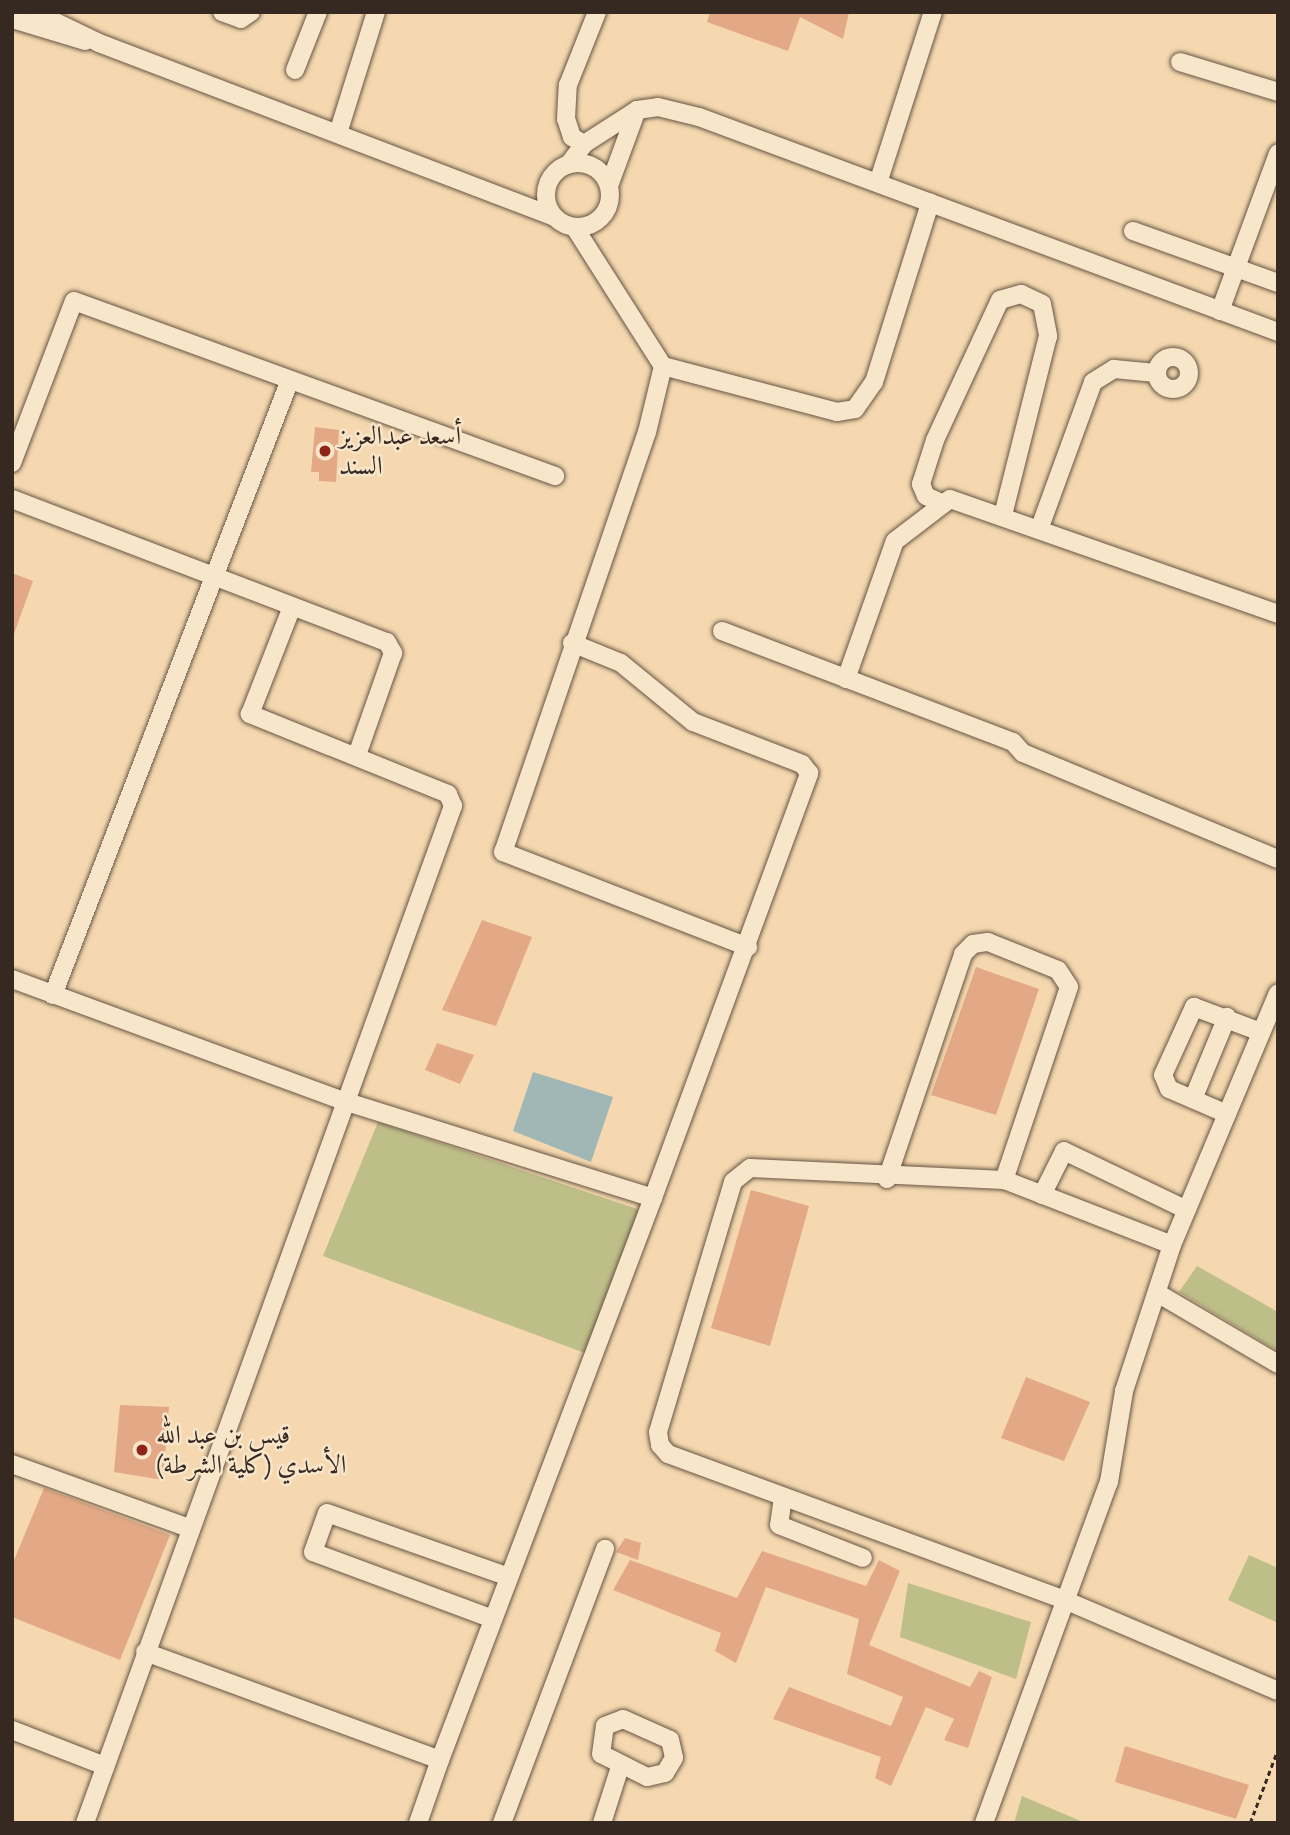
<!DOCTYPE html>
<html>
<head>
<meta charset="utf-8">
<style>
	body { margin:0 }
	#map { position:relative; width:1290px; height:1835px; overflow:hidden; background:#f5d8af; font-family:"IM FELL Great Primer",Amiri,serif }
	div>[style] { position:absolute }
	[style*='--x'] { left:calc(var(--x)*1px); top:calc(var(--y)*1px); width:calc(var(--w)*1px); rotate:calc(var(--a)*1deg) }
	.green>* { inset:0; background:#bebe89 }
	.water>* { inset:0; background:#a1b7b6 }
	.building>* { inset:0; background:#e3a986 }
	.path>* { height:2.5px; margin-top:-1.25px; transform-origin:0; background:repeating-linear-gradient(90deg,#362921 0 5px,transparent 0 8.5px) }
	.roads { filter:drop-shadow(0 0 2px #654) drop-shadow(0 0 2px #654) }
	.minor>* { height:18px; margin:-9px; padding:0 9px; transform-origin:9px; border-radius:9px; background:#f8e6cb }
	.minor>.ring { margin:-9px; padding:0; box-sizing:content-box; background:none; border:18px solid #f8e6cb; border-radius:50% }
	.dots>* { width:19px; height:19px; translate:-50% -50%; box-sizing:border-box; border:4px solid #f8e6cb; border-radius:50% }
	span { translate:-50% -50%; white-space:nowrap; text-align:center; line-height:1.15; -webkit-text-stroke:5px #f8e6cb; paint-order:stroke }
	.poi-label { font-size:26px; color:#362921 }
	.left { translate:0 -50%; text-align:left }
	.frame { position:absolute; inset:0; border:14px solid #362921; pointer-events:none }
</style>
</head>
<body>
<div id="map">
	<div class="green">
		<div style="clip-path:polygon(378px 1122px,643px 1211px,593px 1356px,323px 1256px)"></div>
		<div style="clip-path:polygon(1197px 1266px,1278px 1312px,1278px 1351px,1179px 1292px)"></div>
		<div style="clip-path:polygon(1249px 1555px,1278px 1568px,1278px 1623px,1228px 1600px)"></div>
		<div style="clip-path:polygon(908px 1583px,1031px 1622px,1016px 1679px,900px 1637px)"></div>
		<div style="clip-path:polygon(1022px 1796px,1083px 1822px,1083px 1823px,1014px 1823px)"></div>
	</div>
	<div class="water">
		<div style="clip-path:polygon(533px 1072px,613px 1097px,591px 1162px,513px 1131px)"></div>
	</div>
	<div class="building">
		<div style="clip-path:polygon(710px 12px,849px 12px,843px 39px,800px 17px,788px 51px,707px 22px)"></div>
		<div style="clip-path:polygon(315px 427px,339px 430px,336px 482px,319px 481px,319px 472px,311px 472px)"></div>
		<div style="clip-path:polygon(12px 573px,33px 581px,14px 634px,12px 634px)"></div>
		<div style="clip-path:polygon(482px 920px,532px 937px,496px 1026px,442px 1010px)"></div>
		<div style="clip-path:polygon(976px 967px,1039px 989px,996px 1115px,931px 1095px)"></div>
		<div style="clip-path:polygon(437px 1043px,474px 1055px,460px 1084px,425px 1070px)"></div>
		<div style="clip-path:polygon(751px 1190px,809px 1206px,770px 1346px,711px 1328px)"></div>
		<div style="clip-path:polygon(1026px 1377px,1090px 1402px,1064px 1461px,1001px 1438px)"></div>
		<div style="clip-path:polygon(120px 1405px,169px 1407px,163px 1480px,114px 1472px)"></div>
		<div style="clip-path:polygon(44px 1488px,170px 1535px,120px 1660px,12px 1617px,12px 1565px)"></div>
		<div style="clip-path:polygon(625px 1538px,641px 1543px,638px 1560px,616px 1552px)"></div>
		<div style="clip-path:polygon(762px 1551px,866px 1586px,879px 1560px,900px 1571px,869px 1645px,970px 1687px,979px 1671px,992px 1677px,968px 1748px,944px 1740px,954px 1719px,926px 1707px,891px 1786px,875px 1778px,881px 1757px,773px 1719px,789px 1687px,891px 1726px,903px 1697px,847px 1674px,859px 1619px,766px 1587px,736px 1663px,715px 1651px,721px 1633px,613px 1590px,630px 1560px,737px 1598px)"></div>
		<div style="clip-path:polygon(1125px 1746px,1249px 1785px,1236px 1819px,1115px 1782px)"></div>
	</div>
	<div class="path">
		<div style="--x:1250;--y:1823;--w:79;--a:-69.3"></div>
	</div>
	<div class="roads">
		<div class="minor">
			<div style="--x:35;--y:12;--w:71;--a:25.8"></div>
			<div style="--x:99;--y:43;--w:486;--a:20.9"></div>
			<div style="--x:222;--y:12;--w:20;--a:20"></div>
			<div style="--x:241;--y:19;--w:12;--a:-35"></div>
			<div style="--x:12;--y:19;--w:76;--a:16.8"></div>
			<div style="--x:1180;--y:62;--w:102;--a:17"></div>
			<div style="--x:295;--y:70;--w:62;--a:-68.4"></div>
			<div style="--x:339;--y:130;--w:124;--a:-72.6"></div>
			<div style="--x:584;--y:144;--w:14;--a:-150"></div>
			<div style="--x:572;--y:137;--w:19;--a:-108"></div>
			<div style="--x:566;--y:119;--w:34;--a:-87"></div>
			<div style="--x:568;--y:85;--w:79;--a:-68.3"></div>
			<div class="ring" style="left:546px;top:163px;width:46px;height:46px"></div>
			<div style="--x:569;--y:164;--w:25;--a:-53"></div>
			<div style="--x:584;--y:144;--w:63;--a:-32.7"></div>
			<div style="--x:637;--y:110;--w:21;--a:-8"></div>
			<div style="--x:658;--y:107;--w:42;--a:13.7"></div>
			<div style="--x:699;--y:117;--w:618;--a:20.37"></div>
			<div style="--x:878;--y:183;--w:180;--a:-72.2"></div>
			<div style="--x:609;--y:186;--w:81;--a:-69.8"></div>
			<div style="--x:575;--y:228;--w:164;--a:57.5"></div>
			<div style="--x:663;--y:366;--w:180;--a:14.8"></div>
			<div style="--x:837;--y:412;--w:18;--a:-9"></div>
			<div style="--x:855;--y:409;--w:33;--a:-55"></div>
			<div style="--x:874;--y:382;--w:188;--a:-72.6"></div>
			<div style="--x:1133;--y:231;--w:154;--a:19.7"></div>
			<div style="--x:1220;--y:311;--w:168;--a:-69.8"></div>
			<div class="ring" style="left:1157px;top:357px;width:14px;height:14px"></div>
			<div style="--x:663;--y:366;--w:68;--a:103.6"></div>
			<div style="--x:647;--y:432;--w:444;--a:108.9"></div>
			<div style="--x:503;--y:852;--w:263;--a:21.2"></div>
			<div style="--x:12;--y:463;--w:173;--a:-69.1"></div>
			<div style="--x:74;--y:301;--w:512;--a:19.99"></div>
			<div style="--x:12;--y:499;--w:401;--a:20.9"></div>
			<div style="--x:387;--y:642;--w:13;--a:61"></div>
			<div style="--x:393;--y:653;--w:108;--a:109.4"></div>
			<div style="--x:939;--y:502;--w:14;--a:-155"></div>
			<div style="--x:926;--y:496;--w:13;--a:-113"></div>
			<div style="--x:921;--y:484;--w:46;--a:-72.3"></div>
			<div style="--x:935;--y:440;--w:154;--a:-65.1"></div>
			<div style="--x:1000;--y:300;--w:22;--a:-16"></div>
			<div style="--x:1021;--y:294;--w:23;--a:25"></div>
			<div style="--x:1042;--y:304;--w:33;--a:79"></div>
			<div style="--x:1048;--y:336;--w:185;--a:104.1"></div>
			<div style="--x:1040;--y:527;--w:154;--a:-69.9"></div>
			<div style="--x:1093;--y:382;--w:25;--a:-32"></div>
			<div style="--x:1114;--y:369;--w:42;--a:5.4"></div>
			<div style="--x:722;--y:631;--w:311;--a:20.9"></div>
			<div style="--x:1013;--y:742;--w:15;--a:48"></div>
			<div style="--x:1023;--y:753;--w:276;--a:22.6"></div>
			<div style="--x:846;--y:679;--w:146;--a:-70.5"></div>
			<div style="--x:895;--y:541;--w:69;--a:-37.4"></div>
			<div style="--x:950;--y:499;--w:348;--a:19.3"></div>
			<div style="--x:12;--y:979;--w:354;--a:20.2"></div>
			<div style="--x:344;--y:1101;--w:324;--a:17.4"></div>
			<div style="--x:653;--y:1198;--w:453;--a:-69.8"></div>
			<div style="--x:809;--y:773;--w:11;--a:-128"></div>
			<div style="--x:802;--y:764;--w:117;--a:-158.9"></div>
			<div style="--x:693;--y:722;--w:93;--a:-140.7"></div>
			<div style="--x:621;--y:663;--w:53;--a:-157.8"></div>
			<div style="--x:53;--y:995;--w:659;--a:-68.93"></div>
			<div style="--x:1193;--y:1099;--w:89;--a:-67.5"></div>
			<div style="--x:1227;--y:1114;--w:63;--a:-156.7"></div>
			<div style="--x:1169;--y:1089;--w:15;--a:-113"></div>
			<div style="--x:1163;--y:1075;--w:75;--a:-65.5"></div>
			<div style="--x:1194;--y:1007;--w:72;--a:20.5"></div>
			<div style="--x:887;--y:1179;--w:237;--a:-71.3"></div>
			<div style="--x:963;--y:954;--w:14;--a:-45"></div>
			<div style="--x:973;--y:944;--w:15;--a:-8"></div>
			<div style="--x:988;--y:942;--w:75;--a:21.8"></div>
			<div style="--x:1058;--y:970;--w:20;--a:57"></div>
			<div style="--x:1069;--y:987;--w:204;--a:108.6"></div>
			<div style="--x:1042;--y:1195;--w:49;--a:-63.4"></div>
			<div style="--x:1064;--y:1151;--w:136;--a:25.6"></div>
			<div style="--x:1172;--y:1245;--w:180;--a:-158.8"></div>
			<div style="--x:1004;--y:1180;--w:254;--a:-177.3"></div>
			<div style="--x:750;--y:1168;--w:22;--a:141"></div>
			<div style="--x:733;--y:1182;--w:261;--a:106.7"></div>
			<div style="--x:658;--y:1432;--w:13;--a:81"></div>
			<div style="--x:660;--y:1445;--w:12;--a:48"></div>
			<div style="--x:668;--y:1454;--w:425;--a:20.2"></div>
			<div style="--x:1067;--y:1601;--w:229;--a:23.1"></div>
			<div style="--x:1159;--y:1294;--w:138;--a:30.5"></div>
			<div style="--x:12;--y:1464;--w:188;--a:19.9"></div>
			<div style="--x:783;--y:1497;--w:28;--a:98"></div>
			<div style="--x:779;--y:1525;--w:90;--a:21.4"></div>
			<div style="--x:493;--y:1619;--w:192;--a:-159.6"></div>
			<div style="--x:313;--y:1552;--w:41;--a:-70.3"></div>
			<div style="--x:327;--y:1513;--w:193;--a:19.4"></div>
			<div style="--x:145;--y:1652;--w:314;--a:20.1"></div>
			<div style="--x:440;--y:1760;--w:601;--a:-69.24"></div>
			<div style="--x:623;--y:1719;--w:51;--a:24.1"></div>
			<div style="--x:670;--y:1740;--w:18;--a:77"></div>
			<div style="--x:674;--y:1758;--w:17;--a:121"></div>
			<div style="--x:665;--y:1773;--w:18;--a:167"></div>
			<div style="--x:647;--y:1777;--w:51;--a:-153.4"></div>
			<div style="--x:601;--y:1754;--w:28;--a:-82"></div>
			<div style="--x:605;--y:1726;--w:19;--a:-21"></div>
			<div style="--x:12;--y:1730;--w:100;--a:21.2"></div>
			<div style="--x:85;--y:1823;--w:1082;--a:-70.11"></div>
			<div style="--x:453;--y:806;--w:13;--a:-113"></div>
			<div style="--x:448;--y:794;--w:214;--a:-158"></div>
			<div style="--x:250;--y:714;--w:115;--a:-68.6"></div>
			<div style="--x:418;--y:1823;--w:67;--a:-70.8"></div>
			<div style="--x:502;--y:1823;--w:293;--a:-69.4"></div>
			<div style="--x:602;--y:1823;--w:59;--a:-72.2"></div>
			<div style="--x:984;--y:1823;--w:363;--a:-69.9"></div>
			<div style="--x:1109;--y:1482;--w:92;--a:-80.6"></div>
			<div style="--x:1124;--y:1391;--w:154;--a:-71.8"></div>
			<div style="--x:1172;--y:1245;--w:273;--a:-67.2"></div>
		</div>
	</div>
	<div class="dots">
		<div style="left:325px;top:451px;background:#8f2418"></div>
		<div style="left:142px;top:1450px;background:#8f2418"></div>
	</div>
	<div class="poi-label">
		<span class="left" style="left:339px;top:451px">أسعد عبدالعزيز<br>السند</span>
		<span class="left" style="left:156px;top:1450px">قيس بن عبد الله<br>الأسدي (كلية الشرطة)</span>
	</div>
	<div class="frame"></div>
</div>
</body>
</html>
